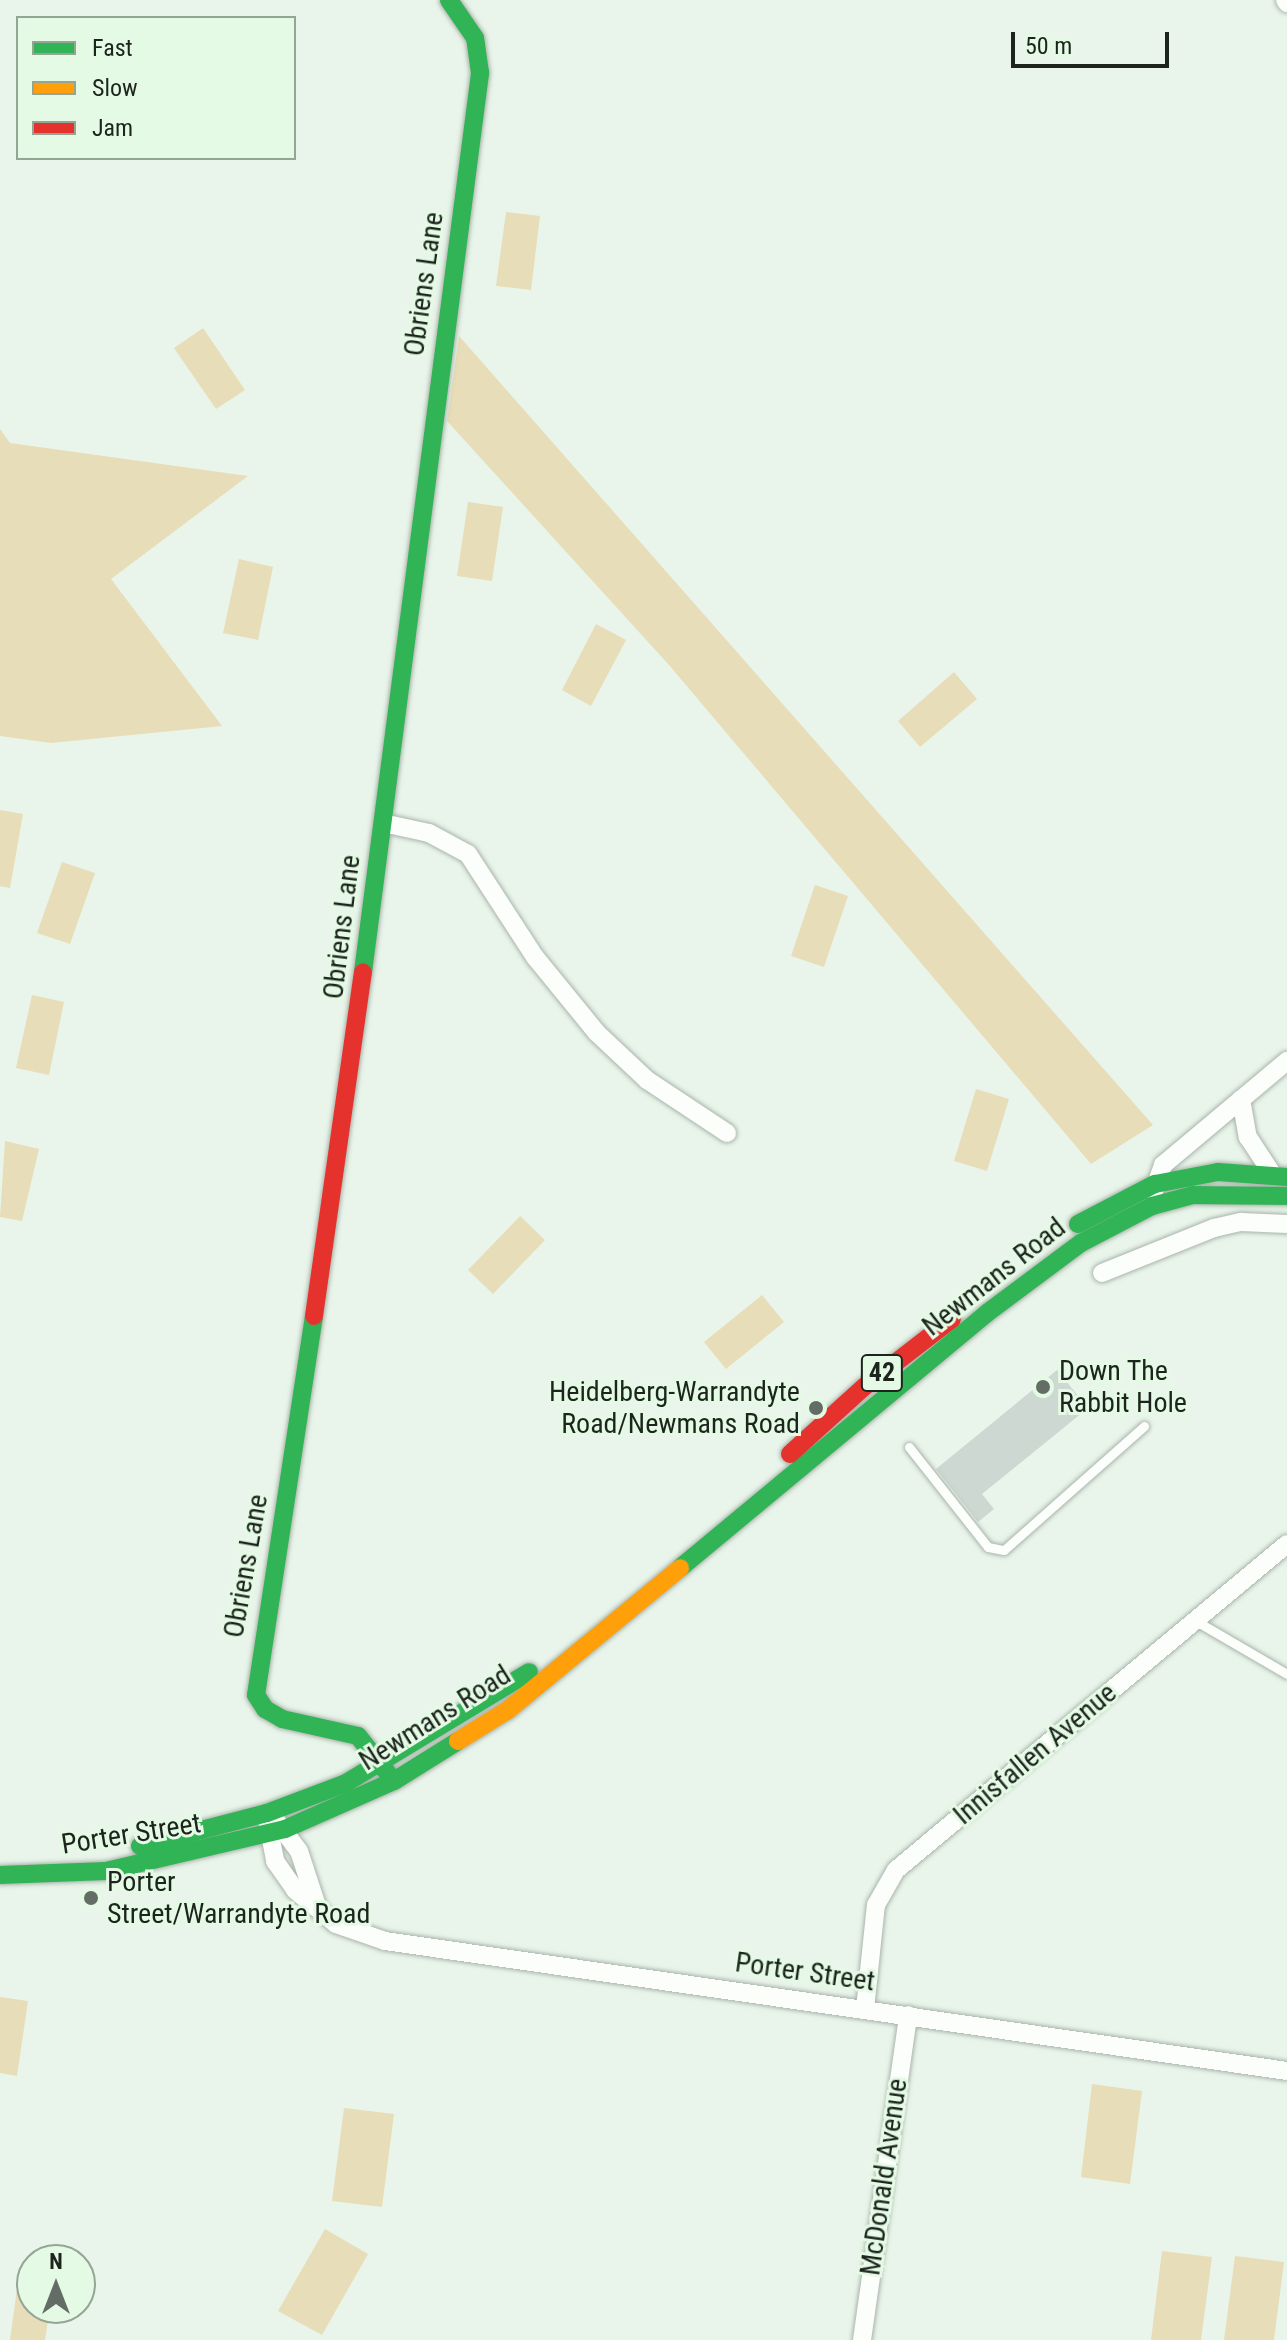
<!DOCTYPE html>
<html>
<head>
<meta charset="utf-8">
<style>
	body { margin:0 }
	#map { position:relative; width:1287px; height:2340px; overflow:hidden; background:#e9f5ea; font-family:"Roboto Condensed",sans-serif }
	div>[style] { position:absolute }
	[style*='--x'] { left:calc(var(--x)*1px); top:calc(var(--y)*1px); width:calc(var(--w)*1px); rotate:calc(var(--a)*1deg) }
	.green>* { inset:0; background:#e7ddb8 }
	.building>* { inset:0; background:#ccd8d1 }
	.roads { filter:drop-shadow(0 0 2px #aab4ab) drop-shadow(0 0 2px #aab4ab) }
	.lane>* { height:9px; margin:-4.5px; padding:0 4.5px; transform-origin:4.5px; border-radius:4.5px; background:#fcfefc }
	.street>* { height:18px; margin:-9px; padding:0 9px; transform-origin:9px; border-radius:9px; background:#fcfefc }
	.fast>* { height:18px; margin:-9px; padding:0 9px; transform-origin:9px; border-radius:9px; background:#30b455 }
	.slow>* { height:18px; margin:-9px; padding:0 9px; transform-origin:9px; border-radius:9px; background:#ff9f0a }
	.jam>* { height:18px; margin:-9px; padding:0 9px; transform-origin:9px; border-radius:9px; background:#e5322d }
	.dots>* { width:22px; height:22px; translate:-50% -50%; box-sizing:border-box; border:4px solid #e4fae5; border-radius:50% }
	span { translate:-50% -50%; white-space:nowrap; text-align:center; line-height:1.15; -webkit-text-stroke:6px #e4fae5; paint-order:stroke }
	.shield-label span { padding:2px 6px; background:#e4fae5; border:2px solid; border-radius:6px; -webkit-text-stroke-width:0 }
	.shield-label { font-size:26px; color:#1c241d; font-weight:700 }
	.street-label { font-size:28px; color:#1c241d }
	.poi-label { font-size:28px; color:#1c241d }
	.left { translate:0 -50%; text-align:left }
	.right { translate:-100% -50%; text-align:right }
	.legend { position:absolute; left:16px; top:16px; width:280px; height:144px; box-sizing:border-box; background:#e4fae5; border:2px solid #94a495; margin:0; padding:10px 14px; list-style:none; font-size:24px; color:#1c241d }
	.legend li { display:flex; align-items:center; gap:16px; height:40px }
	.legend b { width:40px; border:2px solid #94a495 }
	.north { position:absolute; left:16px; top:2244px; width:80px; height:80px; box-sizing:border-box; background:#e4fae5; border:2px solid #94a495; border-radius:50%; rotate:0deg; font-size:22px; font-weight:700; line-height:32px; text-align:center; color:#1c241d }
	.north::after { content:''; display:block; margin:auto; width:28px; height:36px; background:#646d65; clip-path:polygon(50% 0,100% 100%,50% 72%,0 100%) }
	.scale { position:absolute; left:1011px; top:32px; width:158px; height:36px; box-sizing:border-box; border:4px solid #1c241d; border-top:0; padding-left:10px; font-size:24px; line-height:28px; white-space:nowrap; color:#1c241d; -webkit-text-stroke:6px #e4fae5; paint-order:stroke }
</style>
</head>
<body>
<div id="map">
	<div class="green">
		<div style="clip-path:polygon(506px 212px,540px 216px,531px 290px,496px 286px)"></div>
		<div style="clip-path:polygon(203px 328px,245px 390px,216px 409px,174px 348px)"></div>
		<div style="clip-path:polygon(459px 336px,1153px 1125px,1091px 1164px,669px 665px,447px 421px)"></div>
		<div style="clip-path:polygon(0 429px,10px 443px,248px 476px,111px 579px,222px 726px,51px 743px,0 736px)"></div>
		<div style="clip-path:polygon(468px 502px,503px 507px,492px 581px,457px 576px)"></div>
		<div style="clip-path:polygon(239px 559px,273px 567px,258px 640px,223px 633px)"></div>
		<div style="clip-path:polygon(596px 624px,626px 640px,591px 706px,562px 690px)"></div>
		<div style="clip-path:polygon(954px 672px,977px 699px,920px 747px,898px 721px)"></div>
		<div style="clip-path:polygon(0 810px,23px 814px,10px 888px,0 886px)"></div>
		<div style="clip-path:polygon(62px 862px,95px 873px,70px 944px,37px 933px)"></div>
		<div style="clip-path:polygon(815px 885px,848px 896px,824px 967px,791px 956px)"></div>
		<div style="clip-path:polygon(32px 995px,64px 1002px,49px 1075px,16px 1068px)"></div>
		<div style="clip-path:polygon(976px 1089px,1009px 1099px,987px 1171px,954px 1161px)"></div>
		<div style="clip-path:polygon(5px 1141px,39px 1149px,22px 1221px,0 1217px)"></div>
		<div style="clip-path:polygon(520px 1216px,545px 1240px,493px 1294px,468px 1270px)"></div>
		<div style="clip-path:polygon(762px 1295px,784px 1322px,726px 1369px,704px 1342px)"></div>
		<div style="clip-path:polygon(0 1997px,28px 2001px,17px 2076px,0 2073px)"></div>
		<div style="clip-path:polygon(1092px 2084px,1142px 2091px,1130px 2184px,1081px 2177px)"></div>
		<div style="clip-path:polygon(344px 2108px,394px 2114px,382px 2207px,332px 2201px)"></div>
		<div style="clip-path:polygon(325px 2229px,368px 2254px,322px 2335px,278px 2311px)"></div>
		<div style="clip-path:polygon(1162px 2251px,1212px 2257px,1201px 2340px,1151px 2340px)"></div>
		<div style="clip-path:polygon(1235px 2256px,1284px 2262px,1274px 2340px,1224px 2340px)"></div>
		<div style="clip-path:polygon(20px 2267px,32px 2269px,32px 2308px,50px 2308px,45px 2340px,10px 2340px)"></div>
	</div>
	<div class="building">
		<div style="clip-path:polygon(1057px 1370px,1088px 1408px,982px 1494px,994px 1509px,978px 1522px,936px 1469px)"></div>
	</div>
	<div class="roads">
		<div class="lane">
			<div style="--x:909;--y:1447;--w:127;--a:51.7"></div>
			<div style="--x:988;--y:1547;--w:16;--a:11"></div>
			<div style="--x:1004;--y:1550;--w:187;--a:-41.5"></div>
			<div style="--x:1196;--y:1621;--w:105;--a:30.2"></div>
		</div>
		<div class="street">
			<div style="--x:1285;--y:0;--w:4;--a:56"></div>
			<div style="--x:383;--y:823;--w:47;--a:12.3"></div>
			<div style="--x:429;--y:833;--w:44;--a:28.3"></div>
			<div style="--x:468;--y:854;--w:123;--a:57"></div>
			<div style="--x:535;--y:957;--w:98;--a:50.8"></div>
			<div style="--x:597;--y:1033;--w:69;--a:43.2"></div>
			<div style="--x:647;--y:1080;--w:96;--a:33.5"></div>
			<div style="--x:1241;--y:1099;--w:39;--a:80"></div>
			<div style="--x:1248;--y:1137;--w:45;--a:56.7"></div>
			<div style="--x:1154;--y:1191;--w:28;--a:-71"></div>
			<div style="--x:1163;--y:1165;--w:162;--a:-40"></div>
			<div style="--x:1102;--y:1273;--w:121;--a:-21.9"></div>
			<div style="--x:1214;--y:1228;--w:28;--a:-13"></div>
			<div style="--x:1241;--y:1222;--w:46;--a:2.5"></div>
			<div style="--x:277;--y:1822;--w:36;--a:53"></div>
			<div style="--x:299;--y:1851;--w:58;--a:71.9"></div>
			<div style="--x:268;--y:1824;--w:38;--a:79"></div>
			<div style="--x:275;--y:1861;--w:35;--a:55"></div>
			<div style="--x:295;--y:1890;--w:53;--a:39.7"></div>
			<div style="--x:336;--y:1924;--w:52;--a:19.1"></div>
			<div style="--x:385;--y:1941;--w:911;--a:8.2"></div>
			<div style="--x:865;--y:2009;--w:105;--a:-84"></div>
			<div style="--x:876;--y:1905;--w:40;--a:-60.3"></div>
			<div style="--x:896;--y:1870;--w:509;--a:-39.82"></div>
			<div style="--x:862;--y:2340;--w:328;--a:-81.9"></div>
		</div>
		<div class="fast">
			<div style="--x:363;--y:972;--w:907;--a:-82.58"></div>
			<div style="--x:480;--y:73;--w:35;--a:-98"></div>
			<div style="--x:475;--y:38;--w:46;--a:-124.4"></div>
			<div style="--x:1078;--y:1224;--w:87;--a:-27.5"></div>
			<div style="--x:1155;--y:1184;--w:64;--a:-10.8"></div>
			<div style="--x:1218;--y:1172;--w:69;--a:4.1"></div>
			<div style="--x:314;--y:1316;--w:383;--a:98.7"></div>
			<div style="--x:256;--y:1695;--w:17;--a:57"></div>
			<div style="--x:265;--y:1709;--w:20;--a:30"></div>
			<div style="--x:282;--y:1719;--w:78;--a:12.6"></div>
			<div style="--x:358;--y:1736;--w:51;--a:51.3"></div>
			<div style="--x:680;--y:1568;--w:399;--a:-39.7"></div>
			<div style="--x:987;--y:1313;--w:117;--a:-36.7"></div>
			<div style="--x:1081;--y:1243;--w:80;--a:-27.5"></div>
			<div style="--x:1152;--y:1206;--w:42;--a:-15"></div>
			<div style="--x:1193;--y:1195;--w:94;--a:0.6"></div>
			<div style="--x:140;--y:1846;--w:131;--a:-14.6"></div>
			<div style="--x:267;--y:1813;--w:85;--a:-20.8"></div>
			<div style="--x:346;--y:1783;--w:214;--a:-31.2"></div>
			<div style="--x:0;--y:1875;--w:106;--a:-2.2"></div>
			<div style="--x:106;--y:1871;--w:184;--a:-13.2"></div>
			<div style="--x:285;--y:1829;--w:119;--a:-23.8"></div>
			<div style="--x:394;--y:1781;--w:75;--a:-32"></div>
		</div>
		<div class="slow">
			<div style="--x:458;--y:1741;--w:59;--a:-31.8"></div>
			<div style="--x:508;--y:1710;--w:223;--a:-39.5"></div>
		</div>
		<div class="jam">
			<div style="--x:314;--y:1316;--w:347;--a:-81.9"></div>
			<div style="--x:790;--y:1454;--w:100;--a:-42.2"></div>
			<div style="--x:864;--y:1387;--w:111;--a:-37.7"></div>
		</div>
	</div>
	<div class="dots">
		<div style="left:1043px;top:1387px;background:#646d65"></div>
		<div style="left:816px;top:1408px;background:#646d65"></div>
		<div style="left:91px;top:1898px;background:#646d65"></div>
	</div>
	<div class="shield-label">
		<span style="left:882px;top:1373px">42</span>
	</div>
	<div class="street-label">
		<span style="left:424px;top:284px;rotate:-82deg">Obriens Lane</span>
		<span style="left:342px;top:927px;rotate:-83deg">Obriens Lane</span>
		<span style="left:994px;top:1277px;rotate:-38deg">Newmans Road</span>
		<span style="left:246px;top:1566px;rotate:-80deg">Obriens Lane</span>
		<span style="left:435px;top:1718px;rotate:-32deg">Newmans Road</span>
		<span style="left:1035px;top:1754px;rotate:-40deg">Innisfallen Avenue</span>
		<span style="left:131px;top:1834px;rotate:-9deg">Porter Street</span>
		<span style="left:805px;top:1972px;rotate:8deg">Porter Street</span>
		<span style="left:884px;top:2177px;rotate:-82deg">McDonald Avenue</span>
	</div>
	<div class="poi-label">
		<span class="left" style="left:1059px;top:1387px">Down The<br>Rabbit Hole</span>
		<span class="right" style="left:800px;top:1408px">Heidelberg-Warrandyte<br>Road/Newmans Road</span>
		<span class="left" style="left:107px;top:1898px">Porter<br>Street/Warrandyte Road</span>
	</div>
	<ul class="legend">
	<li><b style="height:10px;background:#30b455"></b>Fast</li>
	<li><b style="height:10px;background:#ff9f0a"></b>Slow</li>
	<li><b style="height:10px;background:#e5322d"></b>Jam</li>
	</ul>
	<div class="north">N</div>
	<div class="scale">50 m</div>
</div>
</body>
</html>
